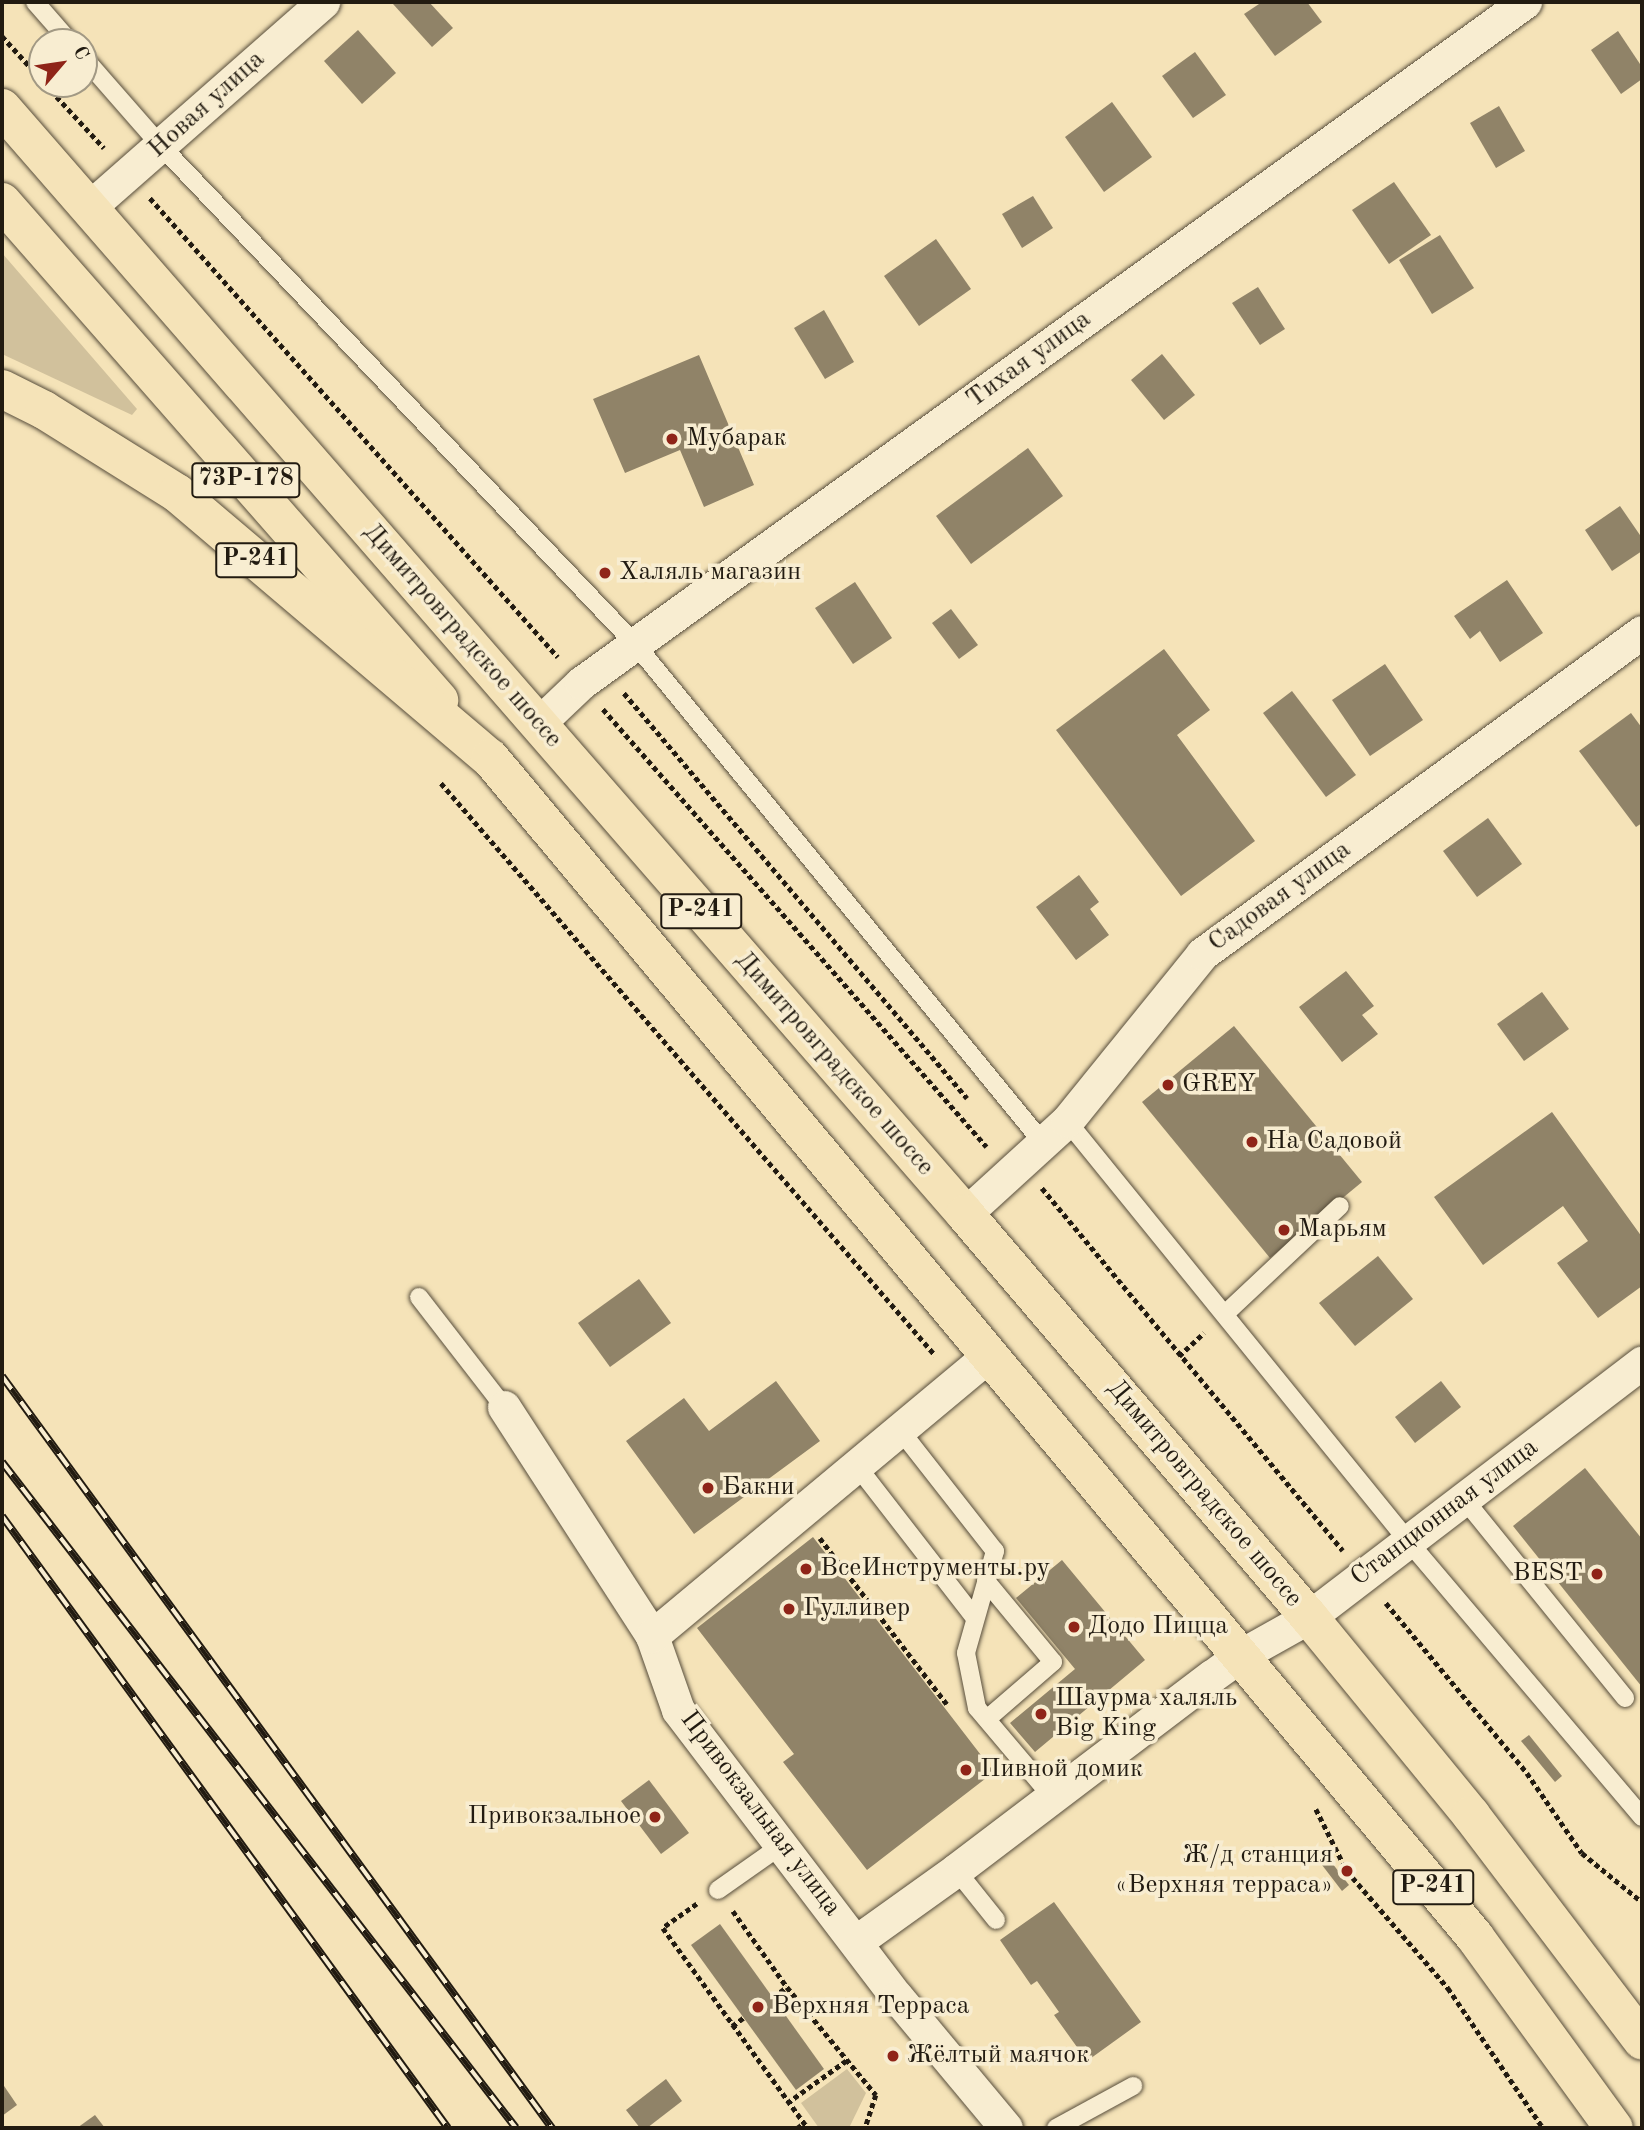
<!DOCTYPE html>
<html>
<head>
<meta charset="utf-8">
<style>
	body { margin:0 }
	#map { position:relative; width:1644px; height:2130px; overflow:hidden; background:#f5e3b8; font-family:"Old Standard TT",serif }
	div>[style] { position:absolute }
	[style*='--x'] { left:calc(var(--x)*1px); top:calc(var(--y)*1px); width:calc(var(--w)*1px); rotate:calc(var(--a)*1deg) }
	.green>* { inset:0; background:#d1c19c }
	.building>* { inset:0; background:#908368 }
	.path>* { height:4.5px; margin-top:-2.25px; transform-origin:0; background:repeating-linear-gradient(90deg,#221b11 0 5px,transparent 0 8.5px) }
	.roads { filter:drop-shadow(0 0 2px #574d3b) drop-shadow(0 0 2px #574d3b) }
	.service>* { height:18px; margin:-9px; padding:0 9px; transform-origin:9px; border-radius:9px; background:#f8edd1 }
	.minor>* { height:33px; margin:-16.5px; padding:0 16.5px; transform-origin:16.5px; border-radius:16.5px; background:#f8edd1 }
	.primary>* { height:38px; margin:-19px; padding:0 19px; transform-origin:19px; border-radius:19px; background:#f5e3b8 }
	.trunk>* { height:38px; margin:-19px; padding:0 19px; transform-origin:19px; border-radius:19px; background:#f5e3b8 }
	.rail>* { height:8px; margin-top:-4px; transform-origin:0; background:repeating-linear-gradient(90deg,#f8edd1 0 16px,#221b11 0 32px); box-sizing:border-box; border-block:2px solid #221b11 }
	.dots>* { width:19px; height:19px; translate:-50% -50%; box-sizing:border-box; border:4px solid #f8edd1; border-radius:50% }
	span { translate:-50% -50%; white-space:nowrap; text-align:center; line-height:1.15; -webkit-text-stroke:7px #f8edd1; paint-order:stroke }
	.shield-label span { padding:2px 5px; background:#f8edd1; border:2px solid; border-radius:5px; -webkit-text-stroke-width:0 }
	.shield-label { font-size:24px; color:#221b11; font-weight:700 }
	.street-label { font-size:26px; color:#221b11 }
	.poi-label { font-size:26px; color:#221b11 }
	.left { translate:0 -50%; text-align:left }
	.right { translate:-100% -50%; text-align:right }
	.frame { position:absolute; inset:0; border:4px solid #221b11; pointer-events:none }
	.north { position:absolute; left:28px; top:28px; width:70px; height:70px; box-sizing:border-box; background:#f8edd1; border:2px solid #a29984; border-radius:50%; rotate:61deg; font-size:19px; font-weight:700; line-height:28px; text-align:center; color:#221b11 }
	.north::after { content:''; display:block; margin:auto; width:24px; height:32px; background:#8f2418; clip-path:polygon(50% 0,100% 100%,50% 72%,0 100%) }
</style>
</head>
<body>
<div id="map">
	<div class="green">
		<div style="clip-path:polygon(2px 253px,137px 409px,132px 415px,2px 354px)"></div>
		<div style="clip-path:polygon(847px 2069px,866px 2093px,849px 2128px,819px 2128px,801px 2103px)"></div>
	</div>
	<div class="building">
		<div style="clip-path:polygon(395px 2px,429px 2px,453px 28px,432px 47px,393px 4px)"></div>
		<div style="clip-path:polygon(1262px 2px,1307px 2px,1322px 22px,1275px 56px,1244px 14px)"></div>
		<div style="clip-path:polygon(358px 30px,396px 73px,362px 104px,324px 61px)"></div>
		<div style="clip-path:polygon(1618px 31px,1642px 67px,1642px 79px,1621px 94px,1591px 50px)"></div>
		<div style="clip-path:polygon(1195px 52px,1226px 95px,1193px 118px,1162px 76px)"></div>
		<div style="clip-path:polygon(1112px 102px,1152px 157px,1104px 192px,1065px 137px)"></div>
		<div style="clip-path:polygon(1499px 106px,1525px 151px,1496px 168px,1470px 123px)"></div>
		<div style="clip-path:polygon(1394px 182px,1431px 235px,1389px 264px,1352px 210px)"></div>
		<div style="clip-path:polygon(1033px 196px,1053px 228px,1022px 248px,1002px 214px)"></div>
		<div style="clip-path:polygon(1440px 235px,1474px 288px,1432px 314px,1399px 260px)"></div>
		<div style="clip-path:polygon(936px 239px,971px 289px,919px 326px,884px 276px)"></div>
		<div style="clip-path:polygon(1258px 287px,1285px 329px,1260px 345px,1232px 303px)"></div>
		<div style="clip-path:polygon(824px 310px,854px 362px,825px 379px,794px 328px)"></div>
		<div style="clip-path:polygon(1162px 354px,1195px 395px,1164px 420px,1131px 380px)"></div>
		<div style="clip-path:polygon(699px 355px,754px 485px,704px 507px,680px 450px,625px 473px,593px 399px)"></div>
		<div style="clip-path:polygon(1028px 448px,1063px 496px,971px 564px,936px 516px)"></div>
		<div style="clip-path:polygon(1620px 506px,1642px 538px,1642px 551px,1612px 571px,1585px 530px)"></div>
		<div style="clip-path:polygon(1507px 580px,1543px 633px,1500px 662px,1480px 631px,1470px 639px,1454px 616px)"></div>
		<div style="clip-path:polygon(855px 582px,892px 638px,853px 664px,815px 608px)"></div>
		<div style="clip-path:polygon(951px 609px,978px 645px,959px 659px,932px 623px)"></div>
		<div style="clip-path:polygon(1164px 649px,1210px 710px,1177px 735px,1255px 841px,1181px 896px,1056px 730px)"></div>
		<div style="clip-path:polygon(1385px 664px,1423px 720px,1370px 756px,1332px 700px)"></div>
		<div style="clip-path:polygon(1292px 691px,1356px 775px,1326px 797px,1263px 713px)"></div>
		<div style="clip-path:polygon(1631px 713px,1642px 728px,1642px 823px,1636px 827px,1579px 751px)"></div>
		<div style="clip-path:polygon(1488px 818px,1522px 864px,1477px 897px,1443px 851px)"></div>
		<div style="clip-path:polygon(1079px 875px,1099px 902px,1090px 909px,1109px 935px,1076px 960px,1036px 907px)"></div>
		<div style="clip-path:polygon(1346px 971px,1374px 1006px,1362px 1015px,1378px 1034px,1342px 1062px,1299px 1007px)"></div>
		<div style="clip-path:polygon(1542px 992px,1569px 1029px,1524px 1061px,1497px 1024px)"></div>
		<div style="clip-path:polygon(1234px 1026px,1362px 1182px,1270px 1258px,1142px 1102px)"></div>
		<div style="clip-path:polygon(1552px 1112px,1642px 1237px,1642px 1286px,1598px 1318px,1557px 1263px,1588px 1241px,1563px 1206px,1483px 1265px,1434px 1197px)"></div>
		<div style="clip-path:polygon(1378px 1256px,1413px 1299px,1355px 1346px,1319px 1303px)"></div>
		<div style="clip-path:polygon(639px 1279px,671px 1323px,610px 1367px,578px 1323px)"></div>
		<div style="clip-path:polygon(776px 1381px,820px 1441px,694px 1534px,626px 1441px,684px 1398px,709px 1431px)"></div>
		<div style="clip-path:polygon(1441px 1381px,1461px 1407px,1415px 1443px,1395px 1417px)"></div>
		<div style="clip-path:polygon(1585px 1468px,1642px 1539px,1642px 1687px,1513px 1526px)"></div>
		<div style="clip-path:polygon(813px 1537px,994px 1772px,867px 1870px,783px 1762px,794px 1754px,697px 1628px)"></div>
		<div style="clip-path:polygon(1062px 1560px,1145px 1660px,1035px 1752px,1010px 1723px,1075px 1669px,1016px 1598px)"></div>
		<div style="clip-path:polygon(1529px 1735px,1562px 1776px,1555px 1782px,1521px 1741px)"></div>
		<div style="clip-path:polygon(649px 1780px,689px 1833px,661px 1854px,621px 1801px)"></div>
		<div style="clip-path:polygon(1329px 1859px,1349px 1885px,1342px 1891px,1322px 1865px)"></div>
		<div style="clip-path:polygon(1054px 1902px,1141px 2022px,1087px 2061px,1054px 2015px,1059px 2012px,1037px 1981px,1031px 1985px,1000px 1940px)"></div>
		<div style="clip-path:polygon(720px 1924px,824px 2069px,796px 2090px,691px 1945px)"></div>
		<div style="clip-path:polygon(666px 2079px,682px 2101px,647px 2128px,640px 2128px,626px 2110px)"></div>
		<div style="clip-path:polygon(2px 2083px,17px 2105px,2px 2116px)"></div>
		<div style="clip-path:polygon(95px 2115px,105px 2128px,77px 2128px)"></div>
	</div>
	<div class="path">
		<div style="--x:2;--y:36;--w:59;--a:47.7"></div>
		<div style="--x:45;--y:84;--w:87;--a:47.3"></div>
		<div style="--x:150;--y:198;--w:614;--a:48.37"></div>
		<div style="--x:624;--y:693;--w:531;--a:49.74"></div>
		<div style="--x:603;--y:709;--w:582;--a:48.76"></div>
		<div style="--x:441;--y:783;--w:756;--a:49.18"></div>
		<div style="--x:1042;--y:1188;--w:471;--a:50.3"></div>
		<div style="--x:1179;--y:1356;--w:34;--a:-43"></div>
		<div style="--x:820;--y:1538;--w:209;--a:52.6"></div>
		<div style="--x:1386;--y:1603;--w:221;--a:50.3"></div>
		<div style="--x:1527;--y:1773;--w:97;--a:55.5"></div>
		<div style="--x:1582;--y:1853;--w:77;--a:39.2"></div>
		<div style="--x:1316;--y:1809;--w:69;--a:63.4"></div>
		<div style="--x:1347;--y:1871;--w:155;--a:49.2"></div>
		<div style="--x:1448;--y:1988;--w:169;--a:55.8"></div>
		<div style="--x:697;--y:1904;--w:42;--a:144.8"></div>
		<div style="--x:663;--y:1928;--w:247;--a:54.1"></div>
		<div style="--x:733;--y:1911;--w:93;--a:54.6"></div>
		<div style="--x:787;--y:1987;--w:140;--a:50.5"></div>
		<div style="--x:876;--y:2095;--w:35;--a:108"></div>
		<div style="--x:773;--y:1997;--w:17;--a:-36"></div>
		<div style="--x:732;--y:2026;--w:14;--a:-36"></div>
		<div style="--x:787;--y:2103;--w:74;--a:-35.6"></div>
		<div style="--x:797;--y:2128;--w:9;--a:-36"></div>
	</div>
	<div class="roads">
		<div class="service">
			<div style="--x:35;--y:2;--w:53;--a:48.8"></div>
			<div style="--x:84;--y:58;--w:117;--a:48.8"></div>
			<div style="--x:161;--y:146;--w:689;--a:46.41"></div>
			<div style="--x:636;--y:645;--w:643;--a:50.74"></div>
			<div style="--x:1067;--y:1121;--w:541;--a:50.93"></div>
			<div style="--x:1408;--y:1541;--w:362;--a:49.7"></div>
			<div style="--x:419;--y:1297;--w:139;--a:52.3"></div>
			<div style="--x:1226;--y:1313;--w:156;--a:-43.2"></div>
			<div style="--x:900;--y:1430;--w:154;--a:51.9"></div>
			<div style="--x:995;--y:1551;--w:106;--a:105.9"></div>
			<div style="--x:966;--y:1653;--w:56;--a:78.7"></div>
			<div style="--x:977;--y:1708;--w:118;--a:49.8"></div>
			<div style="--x:857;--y:1466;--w:192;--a:52.2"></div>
			<div style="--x:1464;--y:1499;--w:256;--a:51"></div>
			<div style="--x:986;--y:1581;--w:105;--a:50.4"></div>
			<div style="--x:1053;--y:1662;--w:87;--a:139.2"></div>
			<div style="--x:956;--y:1870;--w:64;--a:51.3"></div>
			<div style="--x:718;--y:1890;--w:78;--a:-35.1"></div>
			<div style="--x:1056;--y:2128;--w:88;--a:-28.6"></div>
		</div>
		<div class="minor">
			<div style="--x:91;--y:206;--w:309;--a:-41.3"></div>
			<div style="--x:538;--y:724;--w:59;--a:-43.6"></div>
			<div style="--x:581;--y:683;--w:1164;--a:-35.81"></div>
			<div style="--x:965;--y:1214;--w:138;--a:-42.4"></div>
			<div style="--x:1067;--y:1121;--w:215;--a:-51"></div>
			<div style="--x:1202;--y:954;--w:545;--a:-36.2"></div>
			<div style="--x:504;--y:1407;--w:273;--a:57.1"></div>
			<div style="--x:652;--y:1636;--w:78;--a:70.6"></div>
			<div style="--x:678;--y:1710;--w:361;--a:52.7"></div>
			<div style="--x:897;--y:1997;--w:170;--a:50.2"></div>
			<div style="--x:652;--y:1636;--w:439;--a:-39.8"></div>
			<div style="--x:857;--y:1941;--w:122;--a:-35.6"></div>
			<div style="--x:956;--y:1870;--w:321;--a:-37.2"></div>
			<div style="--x:1212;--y:1676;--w:36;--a:-36"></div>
			<div style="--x:1241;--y:1655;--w:78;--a:-29.2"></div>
			<div style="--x:1309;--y:1617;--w:419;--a:-37.4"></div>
		</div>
		<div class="primary">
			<div style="--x:2;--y:202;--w:663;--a:48.73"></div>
		</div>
		<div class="trunk">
			<div style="--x:2;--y:108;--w:1466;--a:48.95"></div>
			<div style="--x:965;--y:1214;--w:530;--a:49.52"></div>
			<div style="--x:1309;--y:1617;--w:256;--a:50.7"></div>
			<div style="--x:1471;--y:1815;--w:283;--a:52.8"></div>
			<div style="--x:2;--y:389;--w:47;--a:26.6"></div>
			<div style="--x:44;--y:410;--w:157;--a:32"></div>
			<div style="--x:177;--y:493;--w:410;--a:40.3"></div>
			<div style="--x:490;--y:758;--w:1536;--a:50.12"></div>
			<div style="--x:1475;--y:1937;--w:236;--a:54"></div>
		</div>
	</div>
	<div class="rail">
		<div style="--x:2;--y:1376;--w:932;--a:53.82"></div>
		<div style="--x:2;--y:1462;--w:841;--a:52.34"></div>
		<div style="--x:2;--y:1516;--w:757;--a:53.92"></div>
	</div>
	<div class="dots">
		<div style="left:672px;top:439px;background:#8f2418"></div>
		<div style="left:605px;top:573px;background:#8f2418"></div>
		<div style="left:1168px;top:1085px;background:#8f2418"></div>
		<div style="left:1252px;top:1142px;background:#8f2418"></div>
		<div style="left:1284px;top:1230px;background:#8f2418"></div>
		<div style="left:708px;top:1488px;background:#8f2418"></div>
		<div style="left:806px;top:1569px;background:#8f2418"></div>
		<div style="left:1597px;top:1574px;background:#8f2418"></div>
		<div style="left:789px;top:1609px;background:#8f2418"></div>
		<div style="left:1074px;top:1627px;background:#8f2418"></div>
		<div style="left:1041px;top:1714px;background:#8f2418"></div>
		<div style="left:966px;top:1770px;background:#8f2418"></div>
		<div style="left:655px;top:1817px;background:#8f2418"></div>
		<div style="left:1347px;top:1871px;background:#8f2418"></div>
		<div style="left:758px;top:2007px;background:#8f2418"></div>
		<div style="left:893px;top:2056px;background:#8f2418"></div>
	</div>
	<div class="shield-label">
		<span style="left:246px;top:480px">73Р-178</span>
		<span style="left:256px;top:560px">Р-241</span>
		<span style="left:701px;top:911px">Р-241</span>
		<span style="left:1433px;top:1887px">Р-241</span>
	</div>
	<div class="street-label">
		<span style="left:207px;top:105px;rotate:-42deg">Новая улица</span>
		<span style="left:1029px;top:360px;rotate:-36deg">Тихая улица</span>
		<span style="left:462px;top:636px;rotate:49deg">Димитровградское шоссе</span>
		<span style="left:1280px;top:897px;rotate:-36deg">Садовая улица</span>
		<span style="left:834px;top:1064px;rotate:49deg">Димитровградское шоссе</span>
		<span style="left:1204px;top:1494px;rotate:50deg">Димитровградское шоссе</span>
		<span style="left:1445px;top:1513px;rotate:-37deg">Станционная улица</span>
		<span style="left:760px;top:1814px;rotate:53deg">Привокзальная улица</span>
	</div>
	<div class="poi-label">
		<span class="left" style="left:686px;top:439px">Мубарак</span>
		<span class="left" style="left:619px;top:573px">Халяль магазин</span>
		<span class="left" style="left:1182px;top:1085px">GREY</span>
		<span class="left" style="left:1266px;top:1142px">На Садовой</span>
		<span class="left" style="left:1298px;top:1230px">Марьям</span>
		<span class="left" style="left:722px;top:1488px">Бакни</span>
		<span class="left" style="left:820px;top:1569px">ВсеИнструменты.ру</span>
		<span class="right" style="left:1583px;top:1574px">BEST</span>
		<span class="left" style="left:803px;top:1609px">Гулливер</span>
		<span class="left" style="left:1088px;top:1627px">Додо Пицца</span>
		<span class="left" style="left:1055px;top:1714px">Шаурма халяль<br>Big King</span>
		<span class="left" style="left:980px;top:1770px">Пивной домик</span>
		<span class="right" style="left:641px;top:1817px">Привокзальное</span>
		<span class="right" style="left:1333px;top:1871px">Ж/д станция<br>«Верхняя терраса»</span>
		<span class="left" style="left:772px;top:2007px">Верхняя Терраса</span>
		<span class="left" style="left:907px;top:2056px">Жёлтый маячок</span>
	</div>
	<div class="frame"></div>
	<div class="north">С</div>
</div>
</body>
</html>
